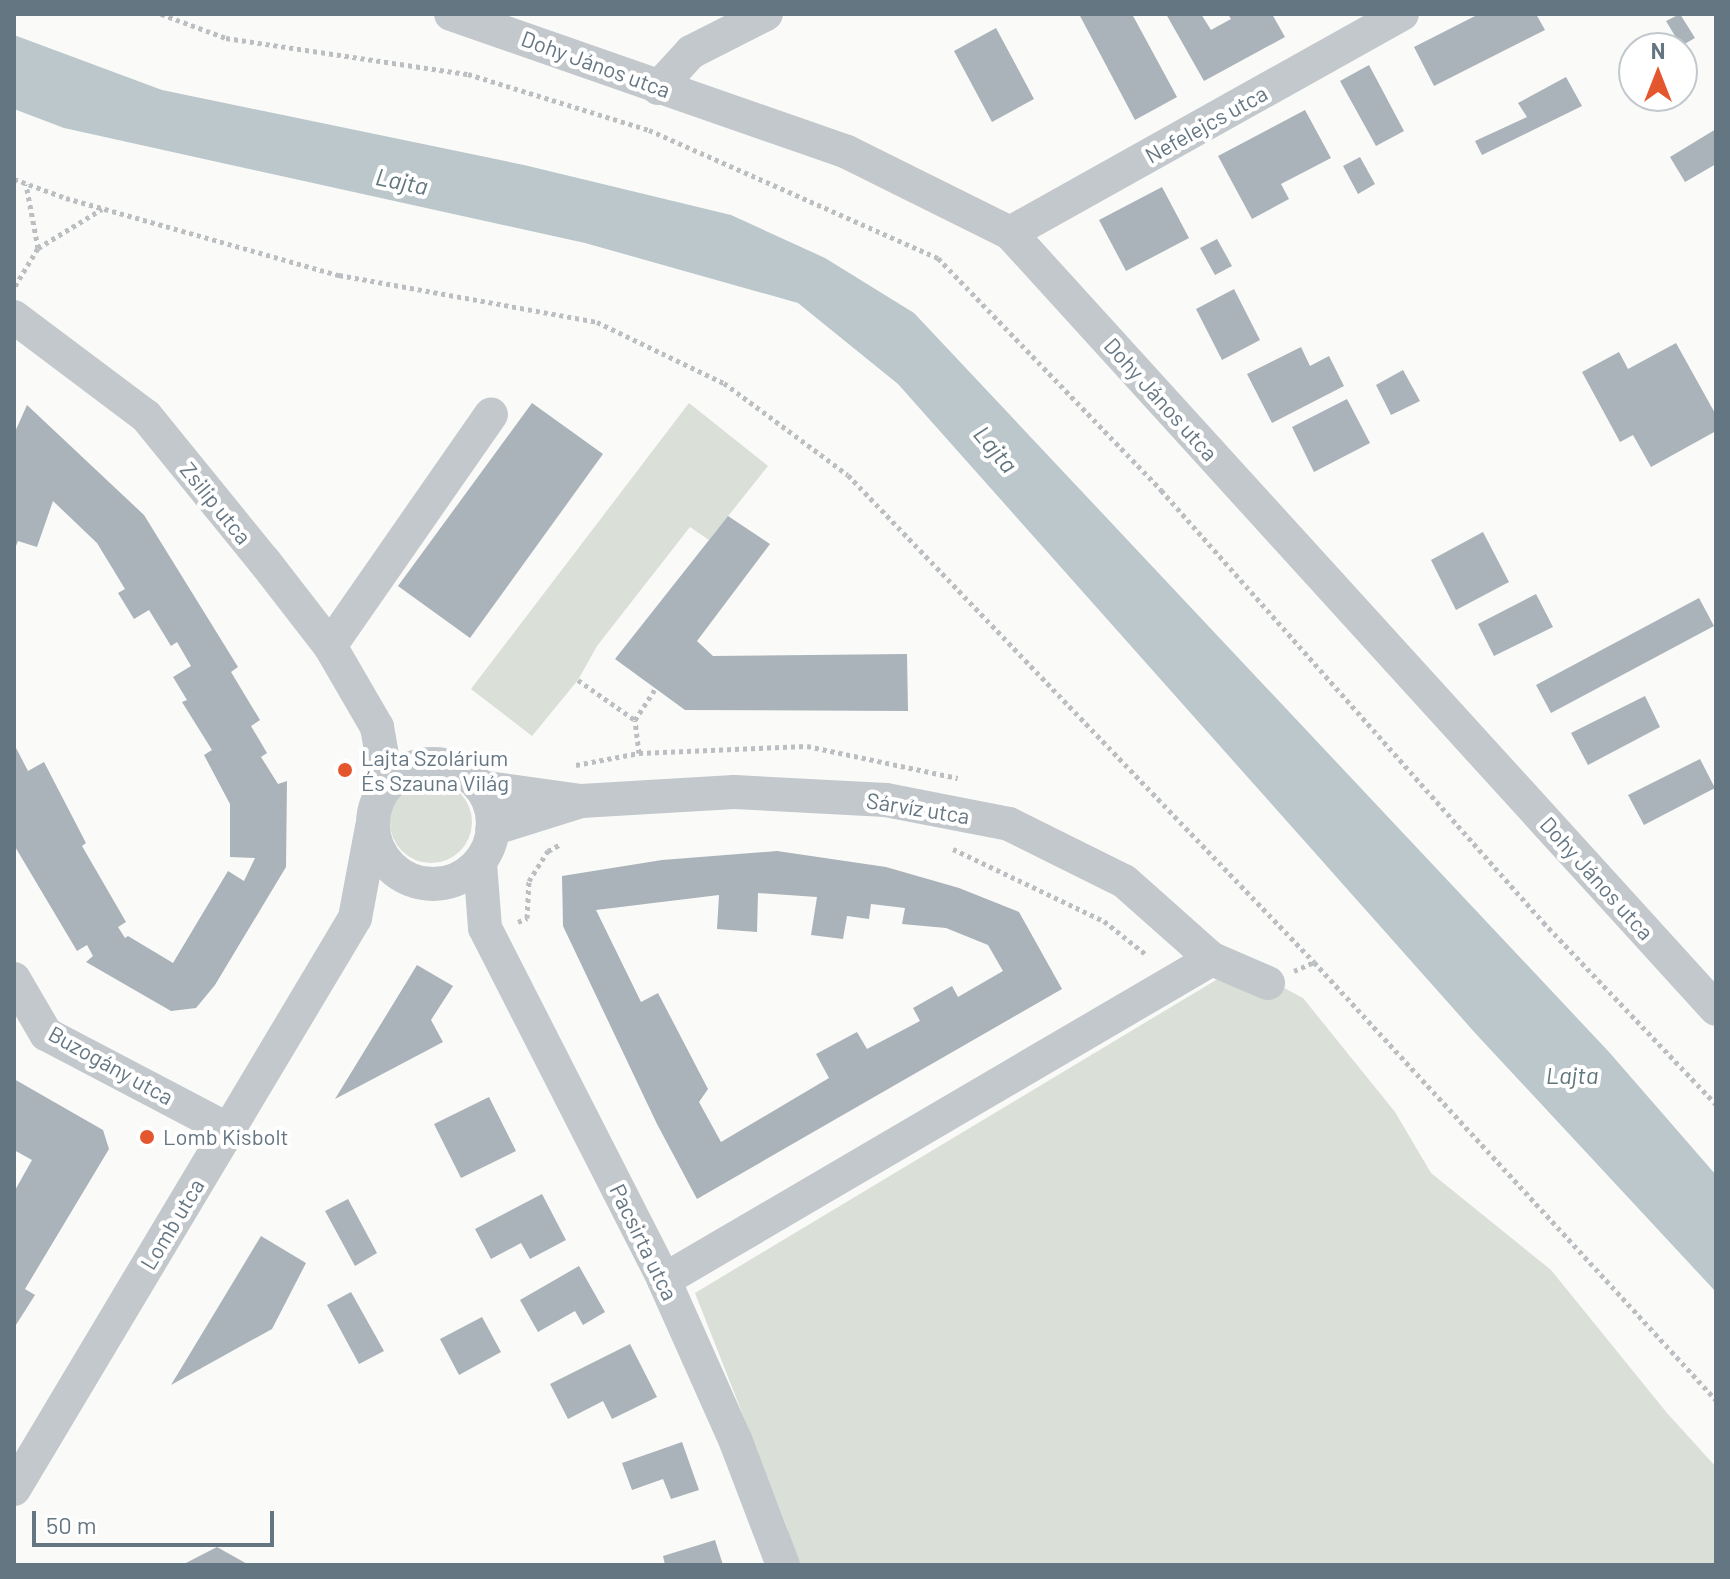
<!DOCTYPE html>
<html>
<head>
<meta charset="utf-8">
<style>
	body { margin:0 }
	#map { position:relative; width:1730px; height:1579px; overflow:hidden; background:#fafaf8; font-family:Barlow,sans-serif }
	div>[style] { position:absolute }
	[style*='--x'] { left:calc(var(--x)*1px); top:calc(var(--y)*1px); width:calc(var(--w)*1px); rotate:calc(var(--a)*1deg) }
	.green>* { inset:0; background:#dadfd7 }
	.round { border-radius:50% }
	.water>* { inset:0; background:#bbc7cb }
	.building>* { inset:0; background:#aab3b9 }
	.path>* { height:5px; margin-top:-2.5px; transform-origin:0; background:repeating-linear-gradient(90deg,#bbbfc2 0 4px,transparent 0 8px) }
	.minor>* { height:34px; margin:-17px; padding:0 17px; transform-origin:17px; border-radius:17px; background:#c3c8cc }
	.minor>.ring { margin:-17px; padding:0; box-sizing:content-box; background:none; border:34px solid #c3c8cc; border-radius:50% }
	.dots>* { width:22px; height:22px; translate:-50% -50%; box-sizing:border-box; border:4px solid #fff; border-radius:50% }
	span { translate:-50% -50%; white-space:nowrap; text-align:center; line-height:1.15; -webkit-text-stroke:8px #fff; paint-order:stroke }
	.street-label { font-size:22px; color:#657683 }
	.poi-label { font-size:22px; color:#657683 }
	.left { translate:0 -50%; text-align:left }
	.water-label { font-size:24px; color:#60757c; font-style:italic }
	.frame { position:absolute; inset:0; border:16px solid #657683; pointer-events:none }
	.north { position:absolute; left:1618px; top:32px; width:80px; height:80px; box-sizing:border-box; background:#fff; border:2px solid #c1c8cd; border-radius:50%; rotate:0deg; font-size:22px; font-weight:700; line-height:32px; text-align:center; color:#657683 }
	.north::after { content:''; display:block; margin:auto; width:28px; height:36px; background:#e4572e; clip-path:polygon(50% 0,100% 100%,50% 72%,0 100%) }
	.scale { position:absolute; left:32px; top:1511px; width:242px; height:36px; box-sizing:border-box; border:4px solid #657683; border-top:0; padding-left:10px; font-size:24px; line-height:28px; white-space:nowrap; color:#657683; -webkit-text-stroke:6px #fff; paint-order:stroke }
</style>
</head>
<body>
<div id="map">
	<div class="green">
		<div style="clip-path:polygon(689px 403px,768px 466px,709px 540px,690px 527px,597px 646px,578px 680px,532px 736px,471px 689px)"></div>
		<div class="round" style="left:390px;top:781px;width:82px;height:82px"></div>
		<div style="clip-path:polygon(1241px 965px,1303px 998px,1395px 1112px,1431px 1173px,1551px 1270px,1667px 1413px,1716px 1467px,1716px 1565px,797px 1565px,787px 1527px,695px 1293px)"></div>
	</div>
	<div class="water">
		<div style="clip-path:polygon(14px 35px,162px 90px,524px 165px,731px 215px,825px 258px,914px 313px,1609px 1052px,1716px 1175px,1716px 1292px,1476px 1034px,898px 384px,798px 303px,585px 243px,64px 128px,14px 109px)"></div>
	</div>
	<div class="building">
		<div style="clip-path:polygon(1079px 14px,1132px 14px,1177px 97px,1135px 120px)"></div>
		<div style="clip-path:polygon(1166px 14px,1201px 14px,1211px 30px,1231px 19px,1228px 14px,1272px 14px,1285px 37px,1204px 81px)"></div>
		<div style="clip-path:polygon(1479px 14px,1536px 14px,1545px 30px,1434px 86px,1414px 47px)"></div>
		<div style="clip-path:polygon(1680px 14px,1695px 38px,1681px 46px,1666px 21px)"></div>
		<div style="clip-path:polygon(996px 28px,1034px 99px,992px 122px,954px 51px)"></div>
		<div style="clip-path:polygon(1369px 65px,1404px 131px,1376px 146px,1340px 81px)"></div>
		<div style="clip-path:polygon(1566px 77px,1582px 106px,1482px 155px,1475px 141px,1527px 117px,1518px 103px)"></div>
		<div style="clip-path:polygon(1305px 110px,1331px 158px,1281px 184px,1289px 199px,1252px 219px,1218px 156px)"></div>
		<div style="clip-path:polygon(1716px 129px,1716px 164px,1685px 182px,1670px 157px)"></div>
		<div style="clip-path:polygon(1360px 157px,1375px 184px,1358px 194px,1343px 166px)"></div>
		<div style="clip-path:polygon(1162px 187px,1189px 238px,1126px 271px,1099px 220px)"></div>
		<div style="clip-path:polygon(1217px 239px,1232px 266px,1215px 275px,1200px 248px)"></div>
		<div style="clip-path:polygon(1234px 289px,1260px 340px,1222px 360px,1196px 309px)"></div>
		<div style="clip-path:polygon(1676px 343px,1716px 415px,1716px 431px,1651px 467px,1633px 435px,1620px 442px,1582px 372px,1619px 352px,1628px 369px)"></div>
		<div style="clip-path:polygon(1301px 347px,1310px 366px,1329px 356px,1344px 386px,1272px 423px,1247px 374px)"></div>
		<div style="clip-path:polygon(1403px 370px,1420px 401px,1391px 415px,1376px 385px)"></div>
		<div style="clip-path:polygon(1347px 399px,1370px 443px,1314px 472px,1292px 427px)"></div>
		<div style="clip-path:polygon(532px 403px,603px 454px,470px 638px,398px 586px)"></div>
		<div style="clip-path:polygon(27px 405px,144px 515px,238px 667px,231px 672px,260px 720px,251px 726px,267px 753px,261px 757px,278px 784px,287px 781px,286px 867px,215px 985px,196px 1008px,171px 1011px,86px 962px,93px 956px,87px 945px,77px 951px,14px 845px,14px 744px,28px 771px,44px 762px,86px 843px,82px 846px,126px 922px,118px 927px,125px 938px,128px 936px,173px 963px,228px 871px,244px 881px,255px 858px,230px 857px,230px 804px,204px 755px,212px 750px,182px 702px,187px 700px,173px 677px,191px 666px,177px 642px,171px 646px,149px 610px,134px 619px,118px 593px,125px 589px,97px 543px,53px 501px,37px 547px,18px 541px,14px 551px,14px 434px)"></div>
		<div style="clip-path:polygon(728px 516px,770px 544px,697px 641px,713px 656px,907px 654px,908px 711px,685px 710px,615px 659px)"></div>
		<div style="clip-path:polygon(1483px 532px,1509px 582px,1456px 610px,1431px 560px)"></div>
		<div style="clip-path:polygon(1536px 594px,1553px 627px,1494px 656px,1478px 624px)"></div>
		<div style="clip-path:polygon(1699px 598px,1714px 626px,1551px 713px,1536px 685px)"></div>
		<div style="clip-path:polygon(1645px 696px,1660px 727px,1588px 765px,1571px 733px)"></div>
		<div style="clip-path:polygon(1700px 759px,1715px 788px,1644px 825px,1628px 795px)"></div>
		<div style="clip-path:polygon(evenodd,777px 851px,886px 867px,959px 888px,1019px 912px,1062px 989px,697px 1199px,657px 1124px,563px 926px,562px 876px,662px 860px,777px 851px,758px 893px,817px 897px,811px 935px,843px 939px,847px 916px,869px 919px,871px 904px,905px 908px,902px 924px,946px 928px,988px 945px,1003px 971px,958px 997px,952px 986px,913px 1008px,920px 1021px,867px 1049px,857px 1032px,816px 1054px,829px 1078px,721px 1142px,699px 1102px,708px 1089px,658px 993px,641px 1002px,596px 910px,719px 895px,717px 929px,757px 932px,758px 893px)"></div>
		<div style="clip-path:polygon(417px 965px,453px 986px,431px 1020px,443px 1042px,335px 1099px)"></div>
		<div style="clip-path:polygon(14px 1079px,103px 1130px,109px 1149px,25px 1289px,35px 1295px,14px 1328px,14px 1192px,32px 1160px,14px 1150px)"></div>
		<div style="clip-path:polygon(489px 1097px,516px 1151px,461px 1178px,434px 1124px)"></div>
		<div style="clip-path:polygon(542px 1194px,566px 1240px,530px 1259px,521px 1243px,491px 1259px,475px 1229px)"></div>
		<div style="clip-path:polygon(348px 1199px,377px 1253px,355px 1266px,325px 1211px)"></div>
		<div style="clip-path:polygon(261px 1236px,306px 1263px,272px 1329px,171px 1385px)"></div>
		<div style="clip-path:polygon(579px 1266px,605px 1312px,583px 1325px,575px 1311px,538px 1332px,520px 1300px)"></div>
		<div style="clip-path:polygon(351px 1292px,384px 1351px,359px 1364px,327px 1305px)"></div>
		<div style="clip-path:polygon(482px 1317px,501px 1352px,459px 1375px,440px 1339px)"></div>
		<div style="clip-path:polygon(630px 1344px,657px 1397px,612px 1419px,603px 1401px,568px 1419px,550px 1384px)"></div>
		<div style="clip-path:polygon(682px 1442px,699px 1490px,671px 1499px,663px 1479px,632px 1490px,622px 1463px)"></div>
		<div style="clip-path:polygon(715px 1540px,723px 1565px,665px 1565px,663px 1556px)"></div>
		<div style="clip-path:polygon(217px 1547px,249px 1565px,182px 1565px)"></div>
	</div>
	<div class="path">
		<div style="--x:161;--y:14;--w:69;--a:20.3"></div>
		<div style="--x:226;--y:38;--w:245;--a:8.5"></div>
		<div style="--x:468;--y:74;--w:189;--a:17.2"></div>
		<div style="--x:649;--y:130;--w:316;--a:23.9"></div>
		<div style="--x:938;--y:258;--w:322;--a:46.1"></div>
		<div style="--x:1161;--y:490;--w:577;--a:48.51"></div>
		<div style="--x:1543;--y:922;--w:251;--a:46.5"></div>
		<div style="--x:14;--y:179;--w:55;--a:20.1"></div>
		<div style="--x:66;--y:198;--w:284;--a:15.8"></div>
		<div style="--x:339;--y:275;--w:262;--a:10.3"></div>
		<div style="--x:597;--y:322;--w:141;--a:25.7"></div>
		<div style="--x:724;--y:383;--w:154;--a:36.6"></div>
		<div style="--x:848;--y:475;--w:674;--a:46.26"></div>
		<div style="--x:1314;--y:962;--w:595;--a:47.45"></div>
		<div style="--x:38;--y:248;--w:75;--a:-31.4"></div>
		<div style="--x:15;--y:286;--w:44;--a:-58.8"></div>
		<div style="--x:38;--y:248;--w:65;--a:-100.6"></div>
		<div style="--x:578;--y:680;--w:70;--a:35.1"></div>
		<div style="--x:639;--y:753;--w:168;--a:-2.4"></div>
		<div style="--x:807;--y:746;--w:154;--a:12"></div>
		<div style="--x:576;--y:765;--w:64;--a:-10.8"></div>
		<div style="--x:639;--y:753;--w:33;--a:-97"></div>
		<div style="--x:635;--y:720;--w:38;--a:-57"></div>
		<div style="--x:953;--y:849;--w:167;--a:25.5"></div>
		<div style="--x:1104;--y:921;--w:56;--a:38.5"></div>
		<div style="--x:518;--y:922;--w:10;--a:-24"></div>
		<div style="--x:527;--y:918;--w:37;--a:-87"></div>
		<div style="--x:529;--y:881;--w:36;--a:-58"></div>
		<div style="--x:548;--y:851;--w:13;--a:-29"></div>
		<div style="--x:1294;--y:971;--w:22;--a:-24"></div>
	</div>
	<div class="minor">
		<div style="--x:451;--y:14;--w:419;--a:19.2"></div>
		<div style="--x:847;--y:152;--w:182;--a:26.4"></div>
		<div style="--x:1010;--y:233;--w:1049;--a:47.7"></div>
		<div style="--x:658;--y:88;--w:49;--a:-47.5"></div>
		<div style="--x:691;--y:52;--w:84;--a:-26.9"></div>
		<div style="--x:1010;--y:233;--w:449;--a:-29.2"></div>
		<div style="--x:14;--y:317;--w:165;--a:36.9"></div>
		<div style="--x:146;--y:416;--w:187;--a:50.9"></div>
		<div style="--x:264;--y:561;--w:108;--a:52.2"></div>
		<div style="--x:330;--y:646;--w:94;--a:59.9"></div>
		<div style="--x:377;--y:727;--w:58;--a:80"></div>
		<div style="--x:330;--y:646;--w:282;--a:-55.2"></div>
		<div class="ring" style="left:373px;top:764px;width:86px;height:86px"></div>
		<div style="--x:480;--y:787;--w:102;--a:7.9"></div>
		<div style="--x:581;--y:801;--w:93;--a:162.5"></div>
		<div style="--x:581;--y:801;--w:153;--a:-3.4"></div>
		<div style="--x:734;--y:792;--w:152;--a:3"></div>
		<div style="--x:886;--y:800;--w:125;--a:11"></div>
		<div style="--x:1009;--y:824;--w:128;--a:26.4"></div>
		<div style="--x:1124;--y:881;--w:118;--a:41.6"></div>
		<div style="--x:1212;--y:959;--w:61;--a:23.2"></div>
		<div style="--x:480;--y:863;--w:65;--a:85.6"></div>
		<div style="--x:485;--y:928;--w:395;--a:63"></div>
		<div style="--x:664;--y:1280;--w:177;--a:66"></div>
		<div style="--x:736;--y:1442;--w:132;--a:69.1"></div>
		<div style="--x:14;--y:979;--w:64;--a:59.8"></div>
		<div style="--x:46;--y:1034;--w:207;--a:27.7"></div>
		<div style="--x:664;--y:1280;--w:635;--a:-30.36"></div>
		<div style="--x:14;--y:1489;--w:665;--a:-59.15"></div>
		<div style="--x:355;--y:918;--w:93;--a:-79.4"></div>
	</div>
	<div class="dots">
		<div style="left:345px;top:770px;background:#e4572e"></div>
		<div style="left:147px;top:1137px;background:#e4572e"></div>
	</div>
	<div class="street-label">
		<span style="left:596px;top:64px;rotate:20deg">Dohy János utca</span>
		<span style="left:1206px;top:124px;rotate:-29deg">Nefelejcs utca</span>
		<span style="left:1161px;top:399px;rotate:48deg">Dohy János utca</span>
		<span style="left:216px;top:503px;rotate:51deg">Zsilip utca</span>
		<span style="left:918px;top:808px;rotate:9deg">Sárvíz utca</span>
		<span style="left:1597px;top:878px;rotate:48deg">Dohy János utca</span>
		<span style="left:111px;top:1065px;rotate:29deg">Buzogány utca</span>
		<span style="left:172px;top:1224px;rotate:-59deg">Lomb utca</span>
		<span style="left:644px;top:1242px;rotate:64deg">Pacsirta utca</span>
	</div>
	<div class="poi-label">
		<span class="left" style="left:361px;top:770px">Lajta Szolárium<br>És Szauna Világ</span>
		<span class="left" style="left:163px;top:1137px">Lomb Kisbolt</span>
	</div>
	<div class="water-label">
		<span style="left:402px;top:181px;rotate:12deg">Lajta</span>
		<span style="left:996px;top:449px;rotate:50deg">Lajta</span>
		<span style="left:1572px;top:1075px">Lajta</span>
	</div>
	<div class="frame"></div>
	<div class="north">N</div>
	<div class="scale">50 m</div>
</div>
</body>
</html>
